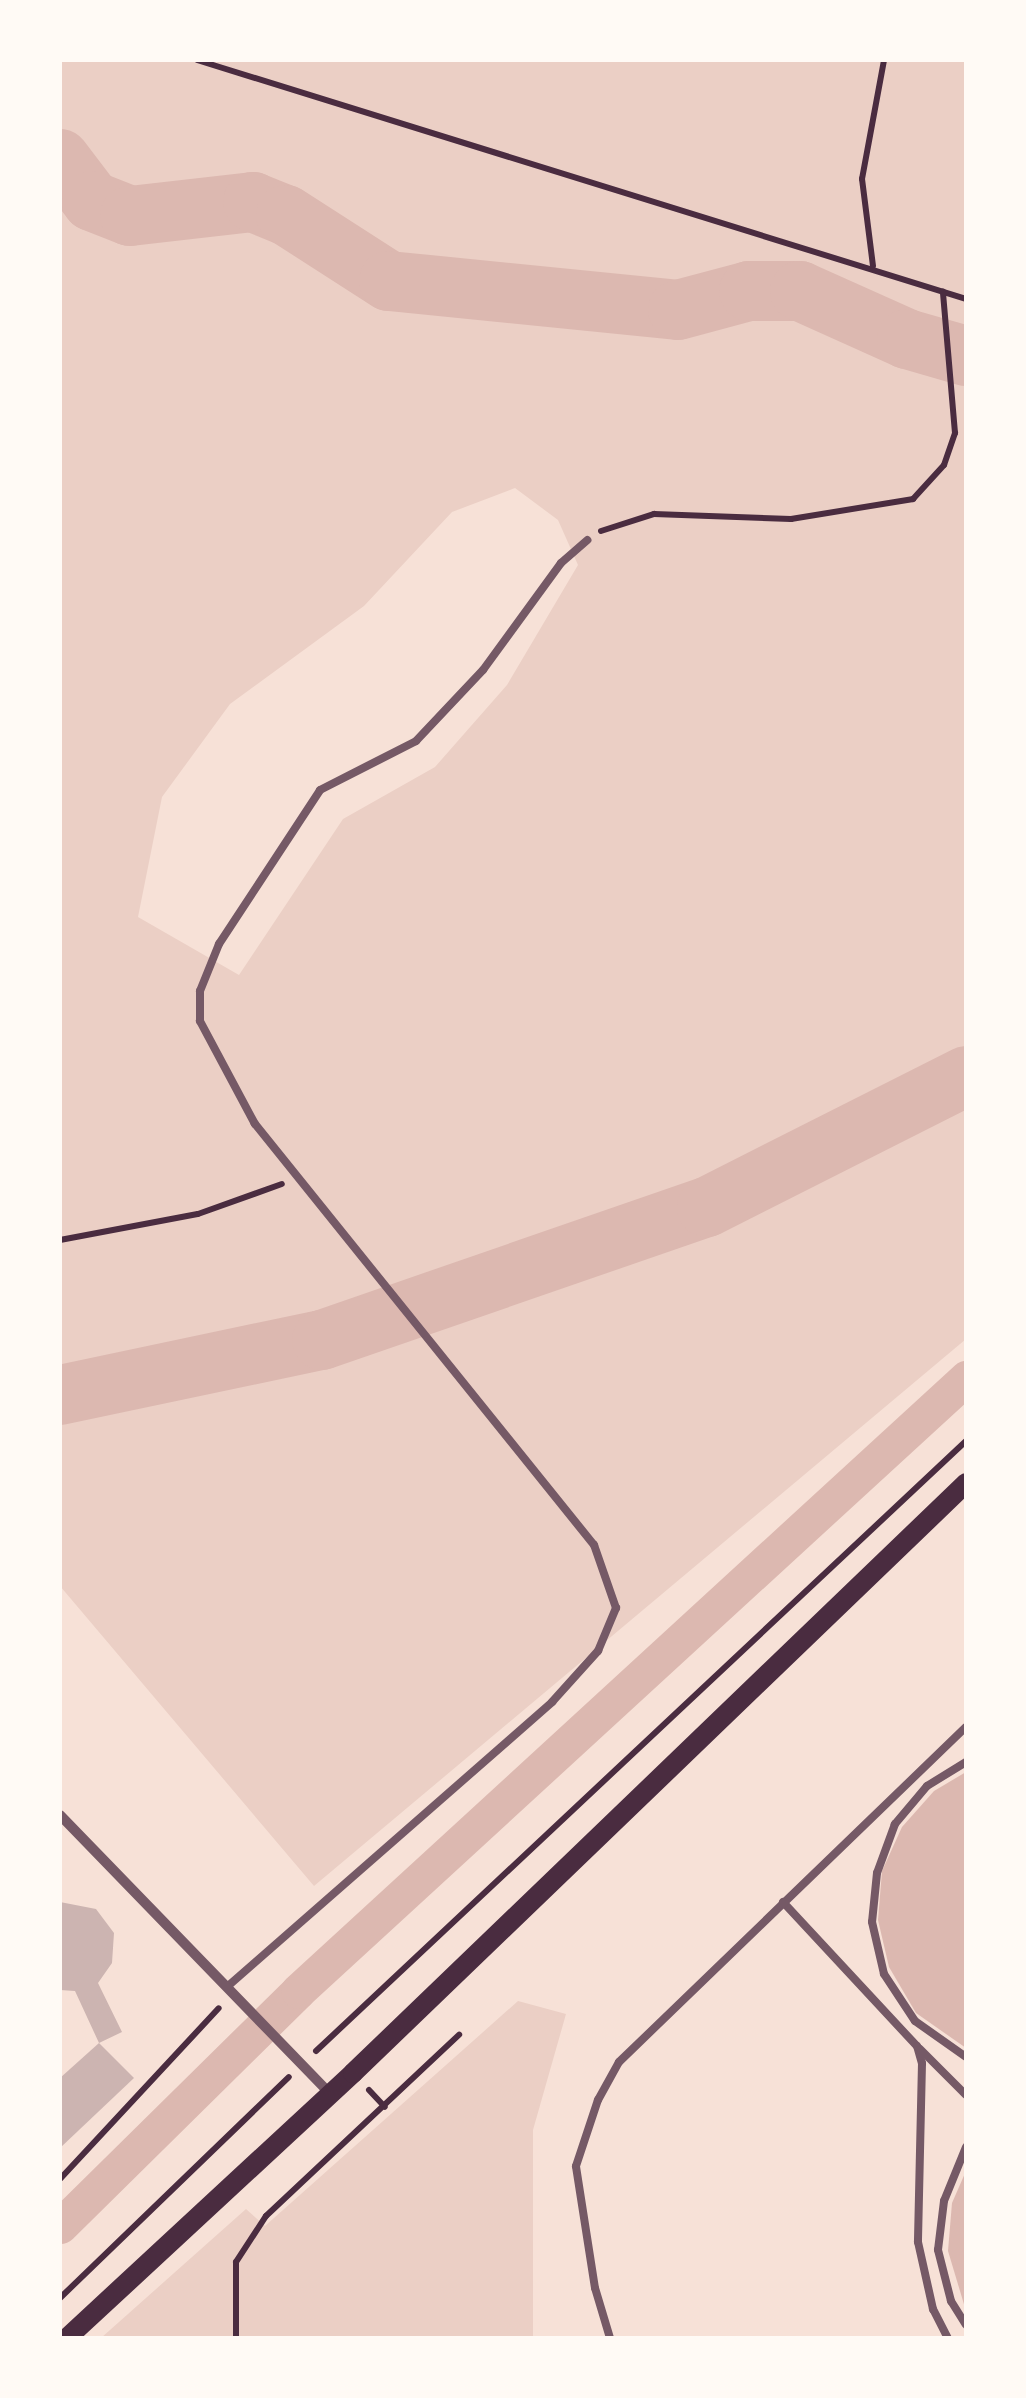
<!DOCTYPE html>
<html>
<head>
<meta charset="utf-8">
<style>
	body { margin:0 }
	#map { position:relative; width:1026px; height:2398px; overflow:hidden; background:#f7e1d7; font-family:Helvetica,sans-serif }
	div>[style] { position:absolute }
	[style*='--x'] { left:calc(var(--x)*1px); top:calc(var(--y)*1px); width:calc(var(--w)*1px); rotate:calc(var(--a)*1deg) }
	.green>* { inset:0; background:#ebcfc5 }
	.water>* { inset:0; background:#dcb8b0 }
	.canal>* { height:35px; margin:-17.5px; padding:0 17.5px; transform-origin:17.5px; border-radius:17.5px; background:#dcb8b0 }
	.river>* { height:60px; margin:-30px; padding:0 30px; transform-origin:30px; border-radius:30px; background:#dcb8b0 }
	.building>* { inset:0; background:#ccb4b1 }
	.path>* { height:6px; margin:-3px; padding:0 3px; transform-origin:3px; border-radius:3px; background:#4a2c40 }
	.service>* { height:8px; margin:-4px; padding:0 4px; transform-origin:4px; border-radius:4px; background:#755966 }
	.minor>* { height:10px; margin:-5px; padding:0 5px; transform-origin:5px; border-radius:5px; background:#755966 }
	.secondary>* { height:20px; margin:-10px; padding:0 10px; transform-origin:10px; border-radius:10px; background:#4a2c40 }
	span { translate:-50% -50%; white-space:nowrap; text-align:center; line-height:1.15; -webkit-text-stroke:10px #fffaf5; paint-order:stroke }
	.frame { position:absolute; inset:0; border:62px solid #fffaf5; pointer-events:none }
</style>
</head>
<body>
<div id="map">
	<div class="green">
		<div style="clip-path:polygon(evenodd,60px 60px,966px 60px,966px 1339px,314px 1886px,60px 1586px,60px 60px,515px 488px,558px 520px,578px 565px,507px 685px,435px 767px,343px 819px,239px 975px,138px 917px,162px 797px,230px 704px,364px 606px,452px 512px,515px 488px)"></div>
		<div style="clip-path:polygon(518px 2001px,566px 2014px,533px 2130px,533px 2338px,101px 2338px,246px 2209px,265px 2226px)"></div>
	</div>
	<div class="water">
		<div style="clip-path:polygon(966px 1772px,966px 2048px,916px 2013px,889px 1967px,878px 1920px,882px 1871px,902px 1827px,934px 1791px)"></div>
		<div style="clip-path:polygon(966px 2171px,966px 2311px,948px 2251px,952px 2203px)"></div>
	</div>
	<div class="canal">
		<div style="--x:60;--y:2226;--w:334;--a:-44.6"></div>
		<div style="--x:298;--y:1991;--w:907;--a:-42.54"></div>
	</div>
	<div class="river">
		<div style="--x:60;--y:159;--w:53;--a:52.7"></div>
		<div style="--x:92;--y:201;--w:41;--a:21.5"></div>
		<div style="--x:130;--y:216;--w:124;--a:-6.5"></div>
		<div style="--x:253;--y:202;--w:35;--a:22"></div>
		<div style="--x:286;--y:215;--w:122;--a:32.7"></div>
		<div style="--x:389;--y:281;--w:290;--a:5.7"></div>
		<div style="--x:678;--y:310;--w:73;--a:-15"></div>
		<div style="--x:749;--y:291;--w:51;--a:0"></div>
		<div style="--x:800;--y:291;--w:117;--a:24.2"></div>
		<div style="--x:907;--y:339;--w:61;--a:16.1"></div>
		<div style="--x:60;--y:1395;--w:268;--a:-11.9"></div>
		<div style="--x:322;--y:1340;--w:407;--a:-19.1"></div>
		<div style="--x:707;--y:1207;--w:290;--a:-26.8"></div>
	</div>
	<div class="building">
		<div style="clip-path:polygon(60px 1902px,96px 1909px,114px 1933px,112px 1963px,98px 1983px,122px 2032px,99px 2043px,75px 1991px,60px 1990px)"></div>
		<div style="clip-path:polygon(99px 2043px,134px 2078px,60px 2148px,60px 2078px)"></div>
	</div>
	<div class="path">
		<div style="--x:197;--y:60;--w:805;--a:17.26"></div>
		<div style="--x:873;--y:266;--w:88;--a:-97.2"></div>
		<div style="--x:862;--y:179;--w:121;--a:-79.5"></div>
		<div style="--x:601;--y:531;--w:56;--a:-17.8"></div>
		<div style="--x:654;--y:514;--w:137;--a:2.1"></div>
		<div style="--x:791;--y:519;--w:124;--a:-9.3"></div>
		<div style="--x:913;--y:499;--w:46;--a:-47.6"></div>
		<div style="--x:944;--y:465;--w:34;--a:-71"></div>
		<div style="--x:955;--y:433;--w:142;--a:-94.9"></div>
		<div style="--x:60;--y:1240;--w:140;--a:-10.7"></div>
		<div style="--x:198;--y:1214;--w:89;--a:-19.7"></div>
		<div style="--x:316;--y:2051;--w:891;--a:-43.18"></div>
		<div style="--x:369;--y:2090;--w:23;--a:47"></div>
		<div style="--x:60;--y:2179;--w:233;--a:-47.1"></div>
		<div style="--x:60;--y:2298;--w:318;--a:-44"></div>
		<div style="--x:236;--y:2338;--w:76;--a:-90"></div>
		<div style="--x:236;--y:2262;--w:55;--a:-56.9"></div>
		<div style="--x:266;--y:2216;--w:265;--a:-43.2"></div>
	</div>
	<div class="service">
		<div style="--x:966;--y:1762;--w:46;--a:148.4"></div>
		<div style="--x:927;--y:1786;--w:50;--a:130.1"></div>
		<div style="--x:895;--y:1824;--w:52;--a:110.2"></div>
		<div style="--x:877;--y:1873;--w:49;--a:95.8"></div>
		<div style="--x:872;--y:1922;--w:53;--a:77"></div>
		<div style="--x:884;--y:1974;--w:56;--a:56.6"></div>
		<div style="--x:915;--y:2021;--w:62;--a:35.2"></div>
		<div style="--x:783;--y:1902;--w:197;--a:47.1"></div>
		<div style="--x:917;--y:2046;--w:18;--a:74"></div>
		<div style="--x:922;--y:2063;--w:179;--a:91.3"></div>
		<div style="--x:918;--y:2242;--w:69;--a:77.4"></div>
		<div style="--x:933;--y:2309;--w:33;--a:63"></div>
		<div style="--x:228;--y:1986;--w:431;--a:-41.2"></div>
		<div style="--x:552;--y:1702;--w:69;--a:-48"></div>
		<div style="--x:598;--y:1651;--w:47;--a:-67.3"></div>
		<div style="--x:616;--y:1608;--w:67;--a:-109.2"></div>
		<div style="--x:594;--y:1545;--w:541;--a:-128.84"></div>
		<div style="--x:255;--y:1124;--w:117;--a:-118.1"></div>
		<div style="--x:200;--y:1021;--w:30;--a:-90"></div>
		<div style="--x:200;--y:991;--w:51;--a:-68"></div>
		<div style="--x:219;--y:944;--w:184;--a:-56.7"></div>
		<div style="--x:320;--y:790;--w:108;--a:-27"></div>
		<div style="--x:416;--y:741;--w:98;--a:-46.7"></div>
		<div style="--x:483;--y:670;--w:132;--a:-53.9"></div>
		<div style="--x:561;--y:563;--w:35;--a:-41"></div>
		<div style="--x:920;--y:2049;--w:65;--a:45"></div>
		<div style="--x:966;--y:2147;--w:58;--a:112.2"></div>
		<div style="--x:944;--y:2201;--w:49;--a:97"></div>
		<div style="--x:938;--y:2250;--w:53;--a:75.7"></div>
		<div style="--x:951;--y:2301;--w:28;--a:58"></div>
		<div style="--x:610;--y:2338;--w:52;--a:-106.7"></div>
		<div style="--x:595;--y:2288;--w:123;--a:-98.9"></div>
		<div style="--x:576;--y:2166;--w:70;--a:-71.6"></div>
		<div style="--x:598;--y:2100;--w:43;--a:-61.1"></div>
		<div style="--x:619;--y:2062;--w:482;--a:-44"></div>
	</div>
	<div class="minor">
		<div style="--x:60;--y:1815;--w:388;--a:45.9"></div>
	</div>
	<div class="secondary">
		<div style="--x:67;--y:2338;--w:390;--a:-42.8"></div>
		<div style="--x:353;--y:2073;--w:851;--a:-43.9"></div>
	</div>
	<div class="frame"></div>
</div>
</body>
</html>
